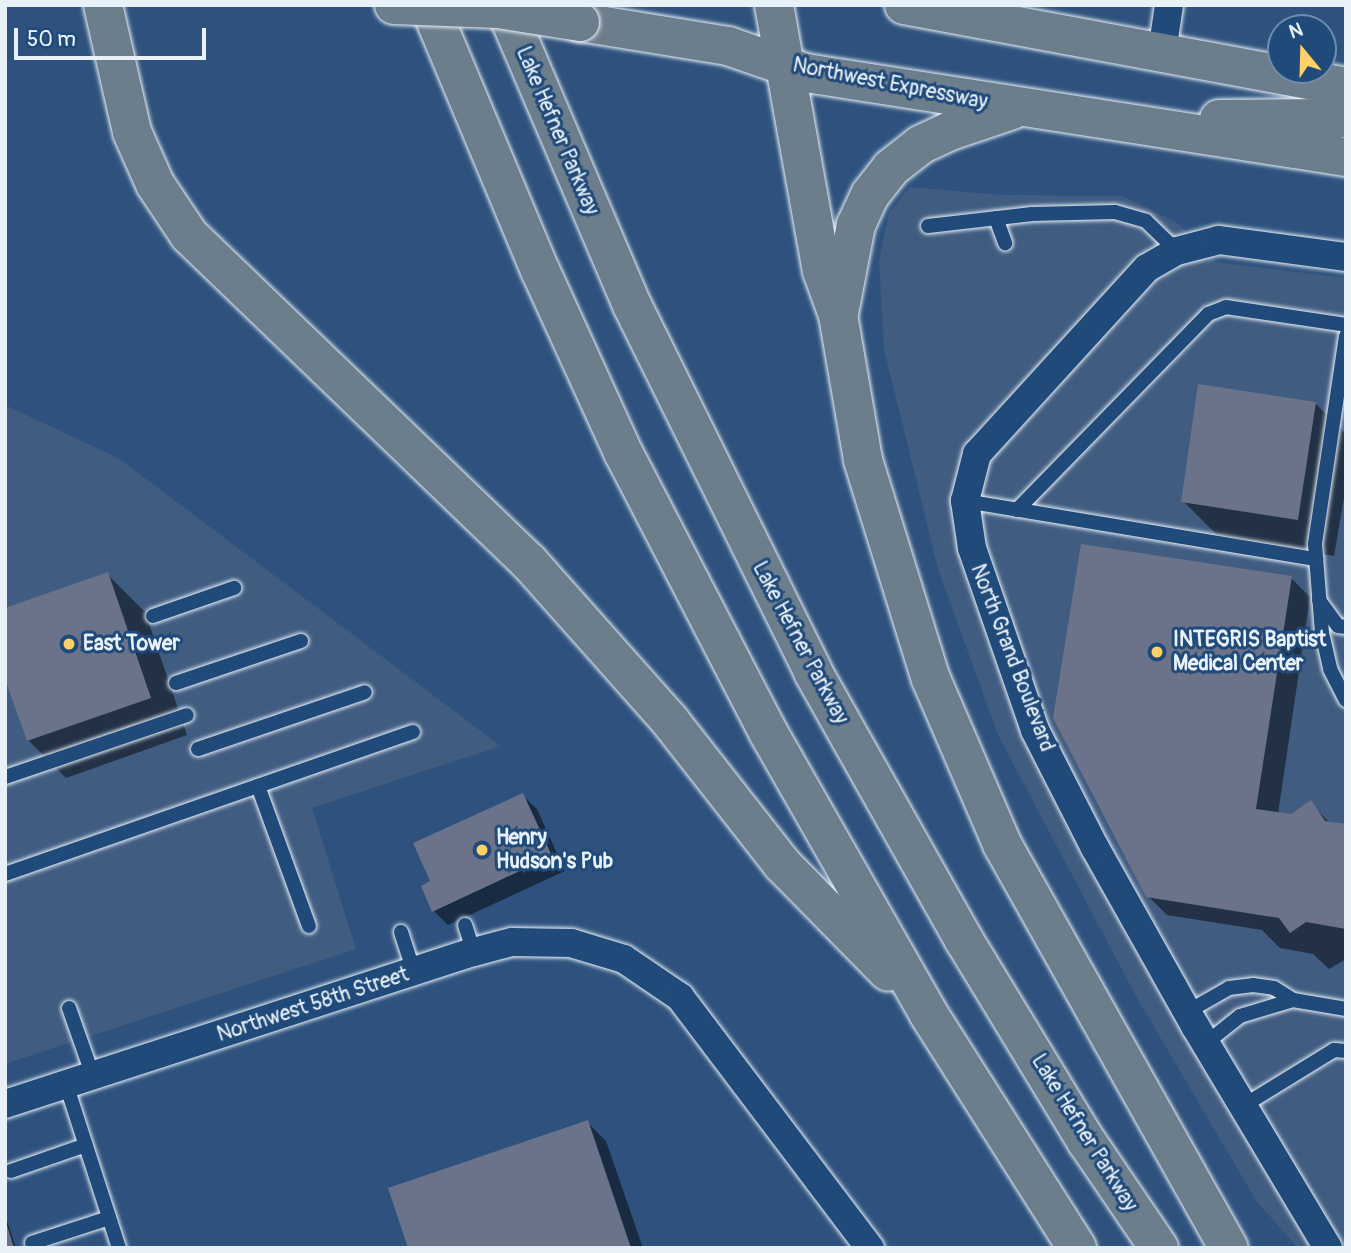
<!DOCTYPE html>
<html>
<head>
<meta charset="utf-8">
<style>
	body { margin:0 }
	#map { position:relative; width:1351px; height:1253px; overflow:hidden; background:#2e527d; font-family:Pangolin,sans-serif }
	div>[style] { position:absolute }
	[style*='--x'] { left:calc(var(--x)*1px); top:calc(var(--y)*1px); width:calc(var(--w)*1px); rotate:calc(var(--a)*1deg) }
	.built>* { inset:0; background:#405c81 }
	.shadow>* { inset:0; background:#0007 }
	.building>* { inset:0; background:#6a738a }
	.roads { filter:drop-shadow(0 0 2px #e8f1f8) drop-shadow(0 0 2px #e8f1f8) }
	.lane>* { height:14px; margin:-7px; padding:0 7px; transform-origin:7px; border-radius:7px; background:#1f4a7a }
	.street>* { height:28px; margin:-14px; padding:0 14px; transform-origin:14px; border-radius:14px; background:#1f4a7a }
	.highway>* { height:38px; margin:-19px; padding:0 19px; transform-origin:19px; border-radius:19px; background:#6c7d8c }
	.bridges { filter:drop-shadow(0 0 2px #e8f1f8) drop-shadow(0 0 2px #e8f1f8) }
	.highway-bridge>* { height:38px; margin:-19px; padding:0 19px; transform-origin:19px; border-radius:19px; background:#6c7d8c }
	.dots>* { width:19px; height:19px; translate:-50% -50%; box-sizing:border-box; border:4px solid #1f4a7a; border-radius:50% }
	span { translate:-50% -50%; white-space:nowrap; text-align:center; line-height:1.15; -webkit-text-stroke:6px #1f4a7a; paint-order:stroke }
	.street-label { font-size:21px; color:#e8f1f8 }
	.poi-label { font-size:21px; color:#e8f1f8; font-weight:700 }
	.left { translate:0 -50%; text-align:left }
	.frame { position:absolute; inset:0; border:7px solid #e8f1f8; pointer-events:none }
	.north { position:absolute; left:1267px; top:14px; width:70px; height:70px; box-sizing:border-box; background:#1f4a7a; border:2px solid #6f8dac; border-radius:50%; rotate:341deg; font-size:19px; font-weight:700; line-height:28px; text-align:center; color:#e8f1f8 }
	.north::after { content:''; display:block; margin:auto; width:24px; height:32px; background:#ffd166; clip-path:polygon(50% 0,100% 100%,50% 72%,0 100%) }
	.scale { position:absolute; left:14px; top:28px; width:192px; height:32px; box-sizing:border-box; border:4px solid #e8f1f8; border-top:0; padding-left:9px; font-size:21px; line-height:24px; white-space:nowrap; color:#e8f1f8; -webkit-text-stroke:5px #1f4a7a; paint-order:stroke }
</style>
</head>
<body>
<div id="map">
	<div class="built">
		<div style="clip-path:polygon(910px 187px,1001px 195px,1123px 196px,1179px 224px,1216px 262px,1346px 278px,1346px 1248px,1298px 1248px,1257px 1202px,1137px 998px,998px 735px,938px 569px,884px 349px,879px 260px,889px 213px)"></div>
		<div style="clip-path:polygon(5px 405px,118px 458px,501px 746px,312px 808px,356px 949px,5px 1064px)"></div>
	</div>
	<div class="shadow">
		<div style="clip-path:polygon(1316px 404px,1346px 434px,1346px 486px,1334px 556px,1221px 539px,1183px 501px)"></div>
		<div style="clip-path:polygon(107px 574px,145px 612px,187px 735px,66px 778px,28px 740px)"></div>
		<div style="clip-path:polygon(1291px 578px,1310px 597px,1278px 814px,1291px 816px,1310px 803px,1331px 824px,1346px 826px,1346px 959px,1329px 969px,1313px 954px,1280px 948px,1262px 930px,1167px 915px,1148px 896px)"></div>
		<div style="clip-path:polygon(522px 795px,537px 809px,565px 871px,448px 925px,434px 911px,433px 882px)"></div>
		<div style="clip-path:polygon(587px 1122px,606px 1141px,643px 1248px,410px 1248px)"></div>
		<div style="clip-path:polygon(5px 1215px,16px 1248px,5px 1248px)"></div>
	</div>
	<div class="building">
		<div style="clip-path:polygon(1198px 384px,1316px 402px,1298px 520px,1181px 502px)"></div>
		<div style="clip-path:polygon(1081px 544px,1292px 576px,1256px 809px,1291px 814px,1311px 800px,1325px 821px,1346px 824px,1346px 929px,1306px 922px,1290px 933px,1279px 918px,1146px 897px,1053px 718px)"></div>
		<div style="clip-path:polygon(108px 572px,151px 698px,27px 741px,5px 679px,5px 608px)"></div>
		<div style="clip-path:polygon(523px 793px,552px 856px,432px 912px,421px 886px,430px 881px,413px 843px)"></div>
		<div style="clip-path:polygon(588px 1120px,631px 1248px,408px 1248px,388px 1188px)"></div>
		<div style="clip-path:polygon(6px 1222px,14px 1248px,5px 1248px)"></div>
	</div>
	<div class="roads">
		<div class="lane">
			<div style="--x:996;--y:218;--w:27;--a:70"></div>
			<div style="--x:928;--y:226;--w:105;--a:-6.6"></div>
			<div style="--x:1032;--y:214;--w:83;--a:-1.4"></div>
			<div style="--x:1115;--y:212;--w:32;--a:16"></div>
			<div style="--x:1146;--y:221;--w:43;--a:44.1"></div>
			<div style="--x:1346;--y:336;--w:210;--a:98.5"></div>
			<div style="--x:1315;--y:544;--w:89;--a:85.5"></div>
			<div style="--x:1322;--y:633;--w:37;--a:77"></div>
			<div style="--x:1330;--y:669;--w:35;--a:63"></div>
			<div style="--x:965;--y:501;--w:356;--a:9.4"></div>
			<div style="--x:1017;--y:510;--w:274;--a:-45.7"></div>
			<div style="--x:1208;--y:314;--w:19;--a:-21"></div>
			<div style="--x:1226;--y:307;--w:121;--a:8.5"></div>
			<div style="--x:1319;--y:600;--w:32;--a:54"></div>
			<div style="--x:1338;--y:626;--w:8;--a:7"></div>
			<div style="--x:153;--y:616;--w:86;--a:-19.1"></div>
			<div style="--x:176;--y:683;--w:132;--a:-18.6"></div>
			<div style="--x:198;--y:749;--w:176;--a:-18.8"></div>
			<div style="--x:5;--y:777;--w:192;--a:-18.8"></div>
			<div style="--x:258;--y:786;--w:149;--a:70"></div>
			<div style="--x:5;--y:874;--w:432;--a:-19.2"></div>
			<div style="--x:465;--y:925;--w:28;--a:72"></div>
			<div style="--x:401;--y:932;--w:42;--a:72"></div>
			<div style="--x:1293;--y:1000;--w:54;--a:9.6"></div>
			<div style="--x:69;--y:1008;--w:72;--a:70.6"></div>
			<div style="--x:1187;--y:1012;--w:48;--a:-29.7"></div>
			<div style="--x:1229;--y:988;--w:24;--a:-7"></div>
			<div style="--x:1253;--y:985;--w:21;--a:8"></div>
			<div style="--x:1274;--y:988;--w:22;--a:32"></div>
			<div style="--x:1293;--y:1000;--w:55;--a:163.2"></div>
			<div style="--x:1240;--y:1016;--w:45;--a:141.3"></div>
			<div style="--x:66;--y:1084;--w:172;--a:72.1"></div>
			<div style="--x:1243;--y:1106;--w:107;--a:-31.6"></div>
			<div style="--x:1334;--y:1050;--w:12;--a:5"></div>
			<div style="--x:11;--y:1171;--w:79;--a:-19.1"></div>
			<div style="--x:32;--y:1243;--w:81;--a:-18"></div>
		</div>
		<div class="street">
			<div style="--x:1162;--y:52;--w:48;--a:-81.5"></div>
			<div style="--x:5;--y:1104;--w:493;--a:-18"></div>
			<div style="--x:474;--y:952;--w:39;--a:-15"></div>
			<div style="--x:512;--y:942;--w:59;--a:1"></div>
			<div style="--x:571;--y:943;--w:55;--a:16.8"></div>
			<div style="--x:624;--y:959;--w:68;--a:34.2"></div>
			<div style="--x:680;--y:997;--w:315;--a:52.9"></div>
			<div style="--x:1328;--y:1248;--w:259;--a:-120.9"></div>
			<div style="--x:1195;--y:1026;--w:204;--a:-119.3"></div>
			<div style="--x:1095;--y:848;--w:132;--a:-117"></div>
			<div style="--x:1035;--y:730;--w:193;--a:-109.1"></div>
			<div style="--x:972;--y:548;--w:48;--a:-98.5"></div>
			<div style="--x:965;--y:501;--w:49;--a:-75.7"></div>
			<div style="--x:977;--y:454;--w:252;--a:-47.6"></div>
			<div style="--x:1147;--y:268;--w:34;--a:-30"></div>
			<div style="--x:1177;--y:251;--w:43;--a:-14.7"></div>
			<div style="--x:1219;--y:240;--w:128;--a:7.6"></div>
		</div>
		<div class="highway">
			<div style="--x:103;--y:5;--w:130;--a:77.1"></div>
			<div style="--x:132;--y:132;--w:57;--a:66.1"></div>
			<div style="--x:155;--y:184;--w:61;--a:56.3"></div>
			<div style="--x:189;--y:235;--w:472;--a:43.9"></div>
			<div style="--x:529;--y:562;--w:213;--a:48.4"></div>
			<div style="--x:670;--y:721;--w:182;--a:51.9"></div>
			<div style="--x:782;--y:864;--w:151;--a:45.5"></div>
			<div style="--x:429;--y:5;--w:287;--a:67.3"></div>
			<div style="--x:540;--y:270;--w:202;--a:65.5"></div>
			<div style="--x:624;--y:454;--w:313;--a:62.6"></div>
			<div style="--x:768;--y:732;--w:323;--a:60.3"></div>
			<div style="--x:928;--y:1013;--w:278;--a:57.6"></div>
			<div style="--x:504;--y:5;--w:326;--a:66.9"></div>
			<div style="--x:632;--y:305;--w:409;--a:63.7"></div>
			<div style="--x:813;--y:672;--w:308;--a:60.6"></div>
			<div style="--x:964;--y:940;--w:237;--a:58.7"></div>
			<div style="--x:1087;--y:1142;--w:128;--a:55.8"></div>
			<div style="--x:774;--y:5;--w:270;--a:79.8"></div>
			<div style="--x:822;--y:271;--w:47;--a:70"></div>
			<div style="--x:838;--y:315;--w:147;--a:80.2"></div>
			<div style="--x:863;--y:460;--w:229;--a:72.8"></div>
			<div style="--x:931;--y:679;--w:180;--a:66.7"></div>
			<div style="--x:1002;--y:844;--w:463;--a:60.7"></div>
			<div style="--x:904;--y:5;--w:450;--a:10.5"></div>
			<div style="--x:580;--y:22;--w:150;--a:9.2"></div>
			<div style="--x:728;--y:46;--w:83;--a:19.1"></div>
			<div style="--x:806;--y:73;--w:546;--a:8.84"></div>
			<div style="--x:1219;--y:119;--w:127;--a:-0.5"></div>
			<div style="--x:839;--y:313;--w:90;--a:-79.1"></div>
			<div style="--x:856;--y:225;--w:33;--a:-65"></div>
			<div style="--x:870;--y:195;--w:34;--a:-52"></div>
			<div style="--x:891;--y:168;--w:37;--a:-38"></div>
			<div style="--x:920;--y:145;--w:33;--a:-25"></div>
			<div style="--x:950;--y:131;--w:65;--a:-18.7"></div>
		</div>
	</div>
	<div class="bridges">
		<div class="highway-bridge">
			<div style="--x:394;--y:5;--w:104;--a:2.2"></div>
			<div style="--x:498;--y:9;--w:83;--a:9"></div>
		</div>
	</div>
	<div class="dots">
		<div style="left:69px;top:644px;background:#ffd166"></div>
		<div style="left:1157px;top:652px;background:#ffd166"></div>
		<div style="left:482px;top:850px;background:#ffd166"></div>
	</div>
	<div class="street-label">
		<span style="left:890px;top:84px;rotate:11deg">Northwest Expressway</span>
		<span style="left:557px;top:131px;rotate:67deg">Lake Hefner Parkway</span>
		<span style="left:800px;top:643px;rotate:62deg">Lake Hefner Parkway</span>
		<span style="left:1012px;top:658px;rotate:69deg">North Grand Boulevard</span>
		<span style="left:313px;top:1005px;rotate:-18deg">Northwest 58th Street</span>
		<span style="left:1084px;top:1133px;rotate:58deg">Lake Hefner Parkway</span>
	</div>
	<div class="poi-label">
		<span class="left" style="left:1173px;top:652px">INTEGRIS Baptist<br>Medical Center</span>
		<span class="left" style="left:83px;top:644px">East Tower</span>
		<span class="left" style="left:496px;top:850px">Henry<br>Hudson's Pub</span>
	</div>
	<div class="frame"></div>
	<div class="north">N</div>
	<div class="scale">50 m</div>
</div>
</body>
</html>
